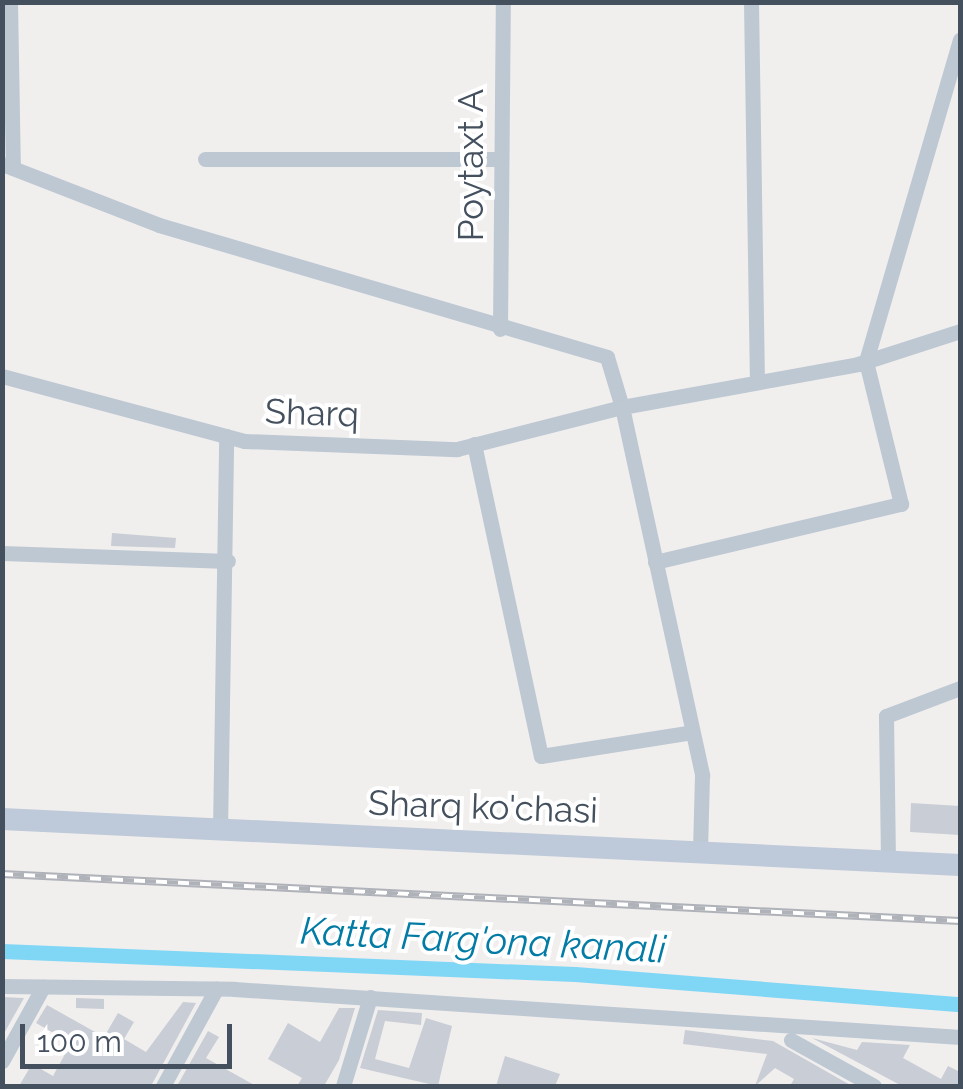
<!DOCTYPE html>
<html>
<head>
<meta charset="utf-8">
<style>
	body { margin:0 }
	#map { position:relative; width:963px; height:1089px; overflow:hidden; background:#f1eeee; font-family:Raleway,sans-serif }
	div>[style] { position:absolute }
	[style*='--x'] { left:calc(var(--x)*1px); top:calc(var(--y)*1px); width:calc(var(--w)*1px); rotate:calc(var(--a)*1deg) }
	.canal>* { height:15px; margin:-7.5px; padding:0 7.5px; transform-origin:7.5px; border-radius:7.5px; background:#80d7f5 }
	.building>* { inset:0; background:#c9cdd5 }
	.street>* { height:15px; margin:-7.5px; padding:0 7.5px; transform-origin:7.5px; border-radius:7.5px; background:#bdc8d2 }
	.secondary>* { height:22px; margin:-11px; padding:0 11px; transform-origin:11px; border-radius:11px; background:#becad9 }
	.rail>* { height:8px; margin-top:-4px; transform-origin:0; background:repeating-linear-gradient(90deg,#fff 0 11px,#afb3b9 0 22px); box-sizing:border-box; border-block:2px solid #afb3b9 }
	span { translate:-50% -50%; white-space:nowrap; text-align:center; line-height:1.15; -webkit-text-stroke:8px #fff; paint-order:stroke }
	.street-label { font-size:35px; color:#44505e }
	.water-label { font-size:38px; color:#027ba5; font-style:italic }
	.frame { position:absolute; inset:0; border:5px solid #44505e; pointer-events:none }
	.scale { position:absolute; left:20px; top:1024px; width:212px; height:45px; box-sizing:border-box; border:5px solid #44505e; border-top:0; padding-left:12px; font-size:30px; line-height:35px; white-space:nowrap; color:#44505e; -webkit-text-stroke:8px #fff; paint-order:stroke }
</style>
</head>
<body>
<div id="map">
	<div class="canal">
		<div style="--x:2;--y:951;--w:573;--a:2.3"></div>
		<div style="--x:575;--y:974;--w:386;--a:4.5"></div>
	</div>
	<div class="building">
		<div style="clip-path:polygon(112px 533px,176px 538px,175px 548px,111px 546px)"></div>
		<div style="clip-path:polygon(911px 803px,960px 806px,960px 835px,910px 832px)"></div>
		<div style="clip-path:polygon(2px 997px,24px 998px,2px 1037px)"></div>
		<div style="clip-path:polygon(76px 998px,104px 999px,104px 1009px,76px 1008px)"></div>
		<div style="clip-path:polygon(183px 1002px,196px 1003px,151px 1086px,19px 1086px,32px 1064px,53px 1076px,71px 1043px,36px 1023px,47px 1005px,104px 1037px,118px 1013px,134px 1022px,124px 1039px,146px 1052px)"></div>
		<div style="clip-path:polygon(339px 1008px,355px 1008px,339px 1060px,324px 1086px,297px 1086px,302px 1078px,268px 1059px,288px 1023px,320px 1042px)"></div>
		<div style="clip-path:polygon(378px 1010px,422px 1013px,421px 1025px,385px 1021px,375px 1059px,409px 1068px,426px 1018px,452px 1026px,438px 1086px,360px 1068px)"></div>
		<div style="clip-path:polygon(685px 1030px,773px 1041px,852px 1086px,790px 1086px,794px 1079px,775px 1068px,755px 1086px,767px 1054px,683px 1044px)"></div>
		<div style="clip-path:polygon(208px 1031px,219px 1037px,206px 1058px,256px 1086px,177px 1086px)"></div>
		<div style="clip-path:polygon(812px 1038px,857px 1050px,862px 1042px,910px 1045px,903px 1058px,941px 1079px,948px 1066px,960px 1072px,960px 1086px,902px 1086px)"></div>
		<div style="clip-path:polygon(505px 1056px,560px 1074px,555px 1086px,496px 1086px)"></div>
	</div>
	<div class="street">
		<div style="--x:10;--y:2;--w:166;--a:89"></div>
		<div style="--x:751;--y:2;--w:380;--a:89.1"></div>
		<div style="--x:205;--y:159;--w:296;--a:0"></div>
		<div style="--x:2;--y:164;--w:168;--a:21.2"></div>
		<div style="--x:159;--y:225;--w:467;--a:16.4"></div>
		<div style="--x:607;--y:357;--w:52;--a:73.3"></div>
		<div style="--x:622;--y:407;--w:240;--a:-10.3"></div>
		<div style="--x:858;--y:364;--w:107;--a:-17.9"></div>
		<div style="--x:500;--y:329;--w:327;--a:-89.5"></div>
		<div style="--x:2;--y:376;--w:251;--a:15"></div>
		<div style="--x:244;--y:441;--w:213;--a:2.2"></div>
		<div style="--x:457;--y:449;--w:170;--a:-14.3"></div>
		<div style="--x:622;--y:407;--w:377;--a:77.7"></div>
		<div style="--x:702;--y:775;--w:76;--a:91.5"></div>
		<div style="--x:474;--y:444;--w:319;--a:77.9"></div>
		<div style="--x:541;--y:756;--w:153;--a:-9"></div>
		<div style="--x:2;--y:553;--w:226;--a:2"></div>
		<div style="--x:655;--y:562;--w:253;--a:-13.3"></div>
		<div style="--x:901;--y:504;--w:147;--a:-103.8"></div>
		<div style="--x:866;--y:361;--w:335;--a:-73.7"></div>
		<div style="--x:220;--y:832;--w:396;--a:-89.1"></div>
		<div style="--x:888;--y:860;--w:144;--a:-90.8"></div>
		<div style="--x:886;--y:716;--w:79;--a:-20.7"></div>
		<div style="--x:2;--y:986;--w:232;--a:0.7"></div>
		<div style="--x:234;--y:989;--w:728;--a:3.78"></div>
		<div style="--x:791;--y:1040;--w:95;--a:29"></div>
		<div style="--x:2;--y:1061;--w:85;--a:-61"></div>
		<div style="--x:163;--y:1086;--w:111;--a:-61.3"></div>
		<div style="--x:343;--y:1086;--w:93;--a:-73.1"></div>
	</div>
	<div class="secondary">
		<div style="--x:2;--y:819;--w:959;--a:2.75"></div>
	</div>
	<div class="rail">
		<div style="--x:2;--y:874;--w:959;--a:2.81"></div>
	</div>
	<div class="street-label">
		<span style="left:471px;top:165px;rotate:-90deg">Poytaxt A</span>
		<span style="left:312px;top:413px;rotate:2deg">Sharq</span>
		<span style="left:483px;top:807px;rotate:2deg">Sharq ko'chasi</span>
	</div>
	<div class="water-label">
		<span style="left:483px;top:940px;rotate:3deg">Katta Farg'ona kanali</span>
	</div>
	<div class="frame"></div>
	<div class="scale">100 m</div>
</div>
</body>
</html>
